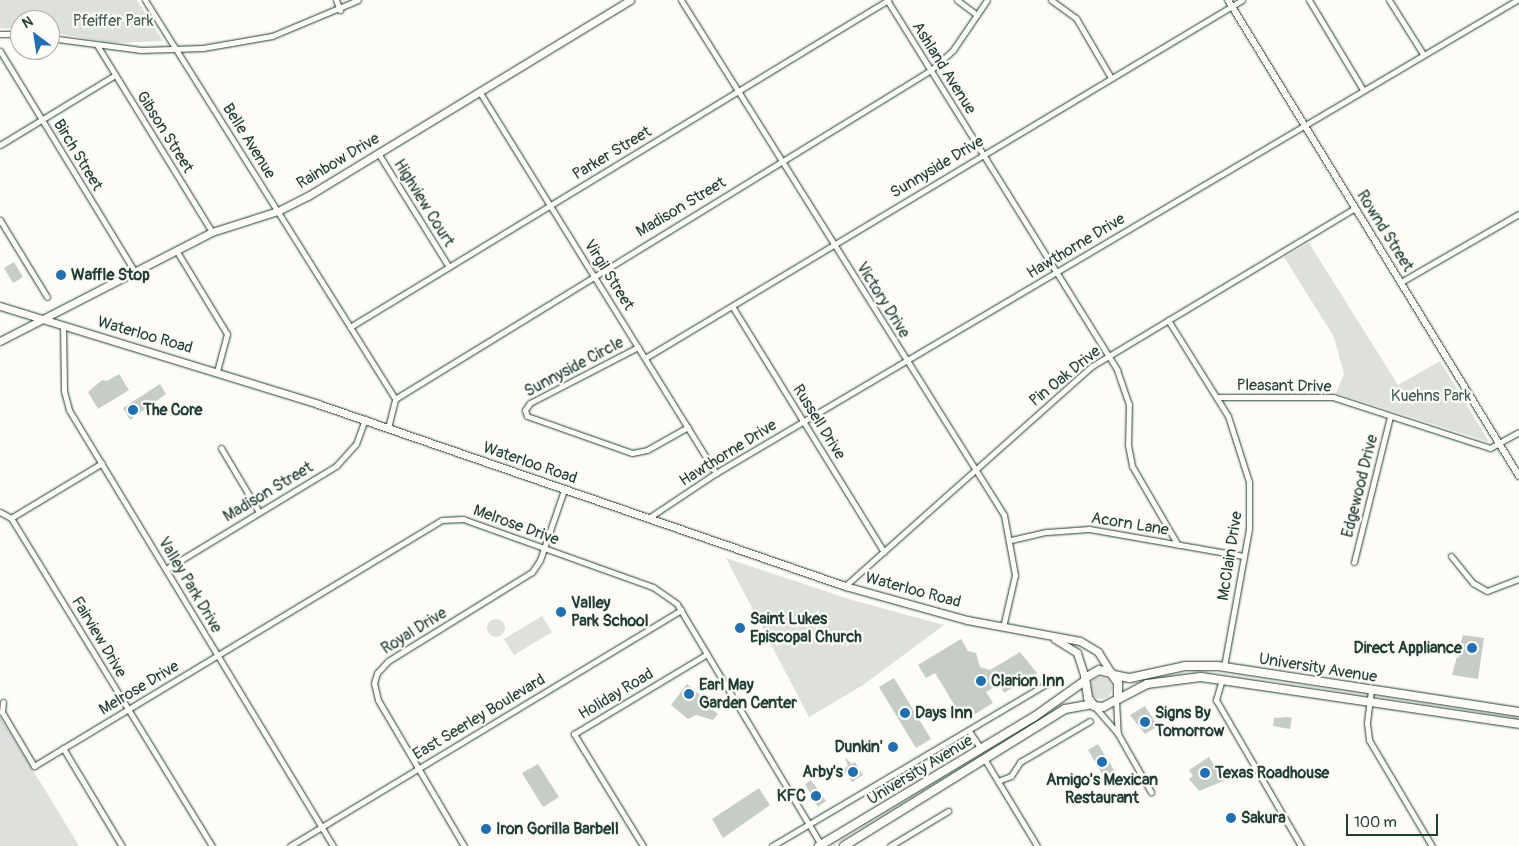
<!DOCTYPE html>
<html>
<head>
<meta charset="utf-8">
<style>
	body { margin:0 }
	#map { position:relative; width:1519px; height:846px; overflow:hidden; background:#fdfcf7; font-family:Pangolin,sans-serif }
	div>[style] { position:absolute }
	[style*='--x'] { left:calc(var(--x)*1px); top:calc(var(--y)*1px); width:calc(var(--w)*1px); rotate:calc(var(--a)*1deg) }
	.green>* { inset:0; background:#dde0db }
	.round { border-radius:50% }
	.building>* { inset:0; background:#c6cdc7 }
	.roads { filter:drop-shadow(0 0 1px #1f3d34) drop-shadow(0 0 1px #1f3d34) }
	.minor>* { height:5px; margin:-2.5px; padding:0 2.5px; transform-origin:2.5px; border-radius:2.5px; background:#fdfcf7 }
	.tertiary>* { height:6px; margin:-3px; padding:0 3px; transform-origin:3px; border-radius:3px; background:#fdfcf7 }
	.secondary>* { height:7px; margin:-3.5px; padding:0 3.5px; transform-origin:3.5px; border-radius:3.5px; background:#fdfcf7 }
	.primary>* { height:8px; margin:-4px; padding:0 4px; transform-origin:4px; border-radius:4px; background:#fdfcf7 }
	.dots>* { width:14px; height:14px; translate:-50% -50%; box-sizing:border-box; border:2px solid #fdfcf7; border-radius:50% }
	span { translate:-50% -50%; white-space:nowrap; text-align:center; line-height:1.15; -webkit-text-stroke:4.5px #fdfcf7; paint-order:stroke }
	.park-label { font-size:16px; color:#455e55 }
	.street-label { font-size:16px; color:#1f3d34 }
	.poi-label { font-size:16px; color:#1f3d34; font-weight:700 }
	.left { translate:0 -50%; text-align:left }
	.right { translate:-100% -50%; text-align:right }
	.north { position:absolute; left:10px; top:10px; width:50px; height:50px; box-sizing:border-box; background:#fdfcf7; border:1px solid #a4b0a9; border-radius:50%; rotate:329deg; font-size:14px; font-weight:700; line-height:20px; text-align:center; color:#1f3d34 }
	.north::after { content:''; display:block; margin:auto; width:18px; height:22px; background:#1f6fb2; clip-path:polygon(50% 0,100% 100%,50% 72%,0 100%) }
	.scale { position:absolute; left:1346px; top:814px; width:92px; height:22px; box-sizing:border-box; border:2px solid #1f3d34; border-top:0; padding-left:6px; font-size:15px; line-height:18px; white-space:nowrap; color:#1f3d34; -webkit-text-stroke:4px #fdfcf7; paint-order:stroke }
</style>
</head>
<body>
<div id="map">
	<div class="green">
		<div style="clip-path:polygon(0 0,137px 0,163px 41px,114px 43px,50px 32px,50px 20px,20px 20px,20px 29px,0 28px)"></div>
		<div style="clip-path:polygon(1309px 243px,1398px 385px,1440px 361px,1489px 442px,1336px 393px,1344px 374px,1334px 337px,1284px 257px)"></div>
		<div style="clip-path:polygon(726px 558px,852px 600px,944px 625px,863px 685px,809px 717px)"></div>
		<div style="clip-path:polygon(542px 616px,552px 632px,514px 655px,504px 639px)"></div>
		<div class="round" style="left:487px;top:619px;width:18px;height:18px"></div>
		<div class="round" style="left:1090px;top:677px;width:22px;height:22px"></div>
		<div style="clip-path:polygon(0 717px,50px 798px,79px 846px,0 846px)"></div>
	</div>
	<div class="building">
		<div style="clip-path:polygon(14px 262px,23px 277px,13px 283px,4px 268px)"></div>
		<div style="clip-path:polygon(119px 374px,129px 390px,98px 409px,88px 392px,102px 380px,107px 381px)"></div>
		<div style="clip-path:polygon(160px 384px,166px 394px,130px 420px,123px 408px)"></div>
		<div style="clip-path:polygon(1463px 635px,1484px 638px,1478px 679px,1452px 675px)"></div>
		<div style="clip-path:polygon(961px 639px,968px 651px,976px 653px,980px 667px,990px 670px,1020px 652px,1037px 673px,1004px 693px,999px 684px,986px 692px,993px 703px,964px 721px,935px 673px,926px 678px,918px 665px)"></div>
		<div style="clip-path:polygon(894px 678px,931px 739px,916px 748px,879px 687px)"></div>
		<div style="clip-path:polygon(687px 684px,711px 704px,709px 707px,718px 714px,713px 720px,696px 715px,688px 719px,671px 705px)"></div>
		<div style="clip-path:polygon(1145px 706px,1158px 726px,1145px 734px,1130px 715px)"></div>
		<div style="clip-path:polygon(1287px 717px,1292px 718px,1290px 729px,1273px 726px,1274px 718px)"></div>
		<div style="clip-path:polygon(1098px 744px,1116px 773px,1105px 779px,1088px 750px)"></div>
		<div style="clip-path:polygon(845px 757px,852px 764px,855px 762px,863px 775px,852px 782px,843px 769px,848px 766px)"></div>
		<div style="clip-path:polygon(1209px 757px,1224px 781px,1199px 791px,1189px 779px,1193px 776px,1189px 770px)"></div>
		<div style="clip-path:polygon(538px 764px,559px 797px,543px 807px,522px 773px)"></div>
		<div style="clip-path:polygon(811px 780px,826px 801px,818px 807px,805px 784px)"></div>
		<div style="clip-path:polygon(759px 788px,770px 805px,723px 838px,712px 819px)"></div>
	</div>
	<div class="roads">
		<div class="minor">
			<div style="--x:145;--y:0;--w:471;--a:57.9"></div>
			<div style="--x:336;--y:0;--w:11;--a:68"></div>
			<div style="--x:681;--y:0;--w:608;--a:57.9"></div>
			<div style="--x:1004;--y:515;--w:61;--a:79.6"></div>
			<div style="--x:1015;--y:575;--w:53;--a:103"></div>
			<div style="--x:887;--y:0;--w:436;--a:58.1"></div>
			<div style="--x:1117;--y:370;--w:36;--a:71"></div>
			<div style="--x:1129;--y:404;--w:41;--a:91.4"></div>
			<div style="--x:1128;--y:445;--w:21;--a:79"></div>
			<div style="--x:1132;--y:466;--w:91;--a:59.8"></div>
			<div style="--x:957;--y:0;--w:25;--a:37"></div>
			<div style="--x:1051;--y:0;--w:31;--a:36"></div>
			<div style="--x:1076;--y:18;--w:69;--a:59.7"></div>
			<div style="--x:1309;--y:0;--w:105;--a:59"></div>
			<div style="--x:1389;--y:0;--w:64;--a:57.8"></div>
			<div style="--x:0;--y:34;--w:20;--a:0"></div>
			<div style="--x:50;--y:38;--w:92;--a:7.5"></div>
			<div style="--x:141;--y:50;--w:62;--a:-1.8"></div>
			<div style="--x:203;--y:48;--w:70;--a:-9.9"></div>
			<div style="--x:272;--y:36;--w:93;--a:-22.7"></div>
			<div style="--x:97;--y:45;--w:220;--a:58.4"></div>
			<div style="--x:0;--y:51;--w:259;--a:58.6"></div>
			<div style="--x:479;--y:91;--w:450;--a:58.2"></div>
			<div style="--x:0;--y:145;--w:135;--a:-31.3"></div>
			<div style="--x:378;--y:153;--w:134;--a:58.1"></div>
			<div style="--x:0;--y:220;--w:90;--a:58.6"></div>
			<div style="--x:176;--y:250;--w:98;--a:58.7"></div>
			<div style="--x:227;--y:334;--w:38;--a:105"></div>
			<div style="--x:1401;--y:282;--w:136;--a:-30"></div>
			<div style="--x:732;--y:306;--w:289;--a:58.3"></div>
			<div style="--x:1168;--y:320;--w:113;--a:58"></div>
			<div style="--x:1228;--y:416;--w:69;--a:72.3"></div>
			<div style="--x:1249;--y:482;--w:47;--a:90"></div>
			<div style="--x:1249;--y:529;--w:140;--a:100.3"></div>
			<div style="--x:63;--y:325;--w:66;--a:89.1"></div>
			<div style="--x:64;--y:391;--w:20;--a:75"></div>
			<div style="--x:69;--y:410;--w:510;--a:58.8"></div>
			<div style="--x:350;--y:327;--w:630;--a:-31.29"></div>
			<div style="--x:638;--y:347;--w:122;--a:152.6"></div>
			<div style="--x:530;--y:403;--w:9;--a:126"></div>
			<div style="--x:525;--y:410;--w:6;--a:72"></div>
			<div style="--x:527;--y:416;--w:111;--a:19.4"></div>
			<div style="--x:632;--y:453;--w:15;--a:-11"></div>
			<div style="--x:647;--y:450;--w:47;--a:-29.3"></div>
			<div style="--x:645;--y:358;--w:696;--a:-30.95"></div>
			<div style="--x:1217;--y:397;--w:116;--a:0"></div>
			<div style="--x:1333;--y:397;--w:165;--a:18"></div>
			<div style="--x:1490;--y:448;--w:33;--a:-29"></div>
			<div style="--x:388;--y:428;--w:30;--a:-76"></div>
			<div style="--x:395;--y:399;--w:629;--a:-31.54"></div>
			<div style="--x:931;--y:70;--w:30;--a:-42"></div>
			<div style="--x:953;--y:50;--w:60;--a:-55.8"></div>
			<div style="--x:221;--y:448;--w:74;--a:59.3"></div>
			<div style="--x:0;--y:512;--w:13;--a:29"></div>
			<div style="--x:11;--y:518;--w:385;--a:58.5"></div>
			<div style="--x:650;--y:517;--w:79;--a:-33.7"></div>
			<div style="--x:716;--y:473;--w:930;--a:-30.56"></div>
			<div style="--x:11;--y:518;--w:106;--a:-31.1"></div>
			<div style="--x:1011;--y:540;--w:37;--a:-13"></div>
			<div style="--x:1047;--y:532;--w:42;--a:-4.1"></div>
			<div style="--x:1089;--y:529;--w:157;--a:9.9"></div>
			<div style="--x:1451;--y:556;--w:35;--a:51"></div>
			<div style="--x:1473;--y:583;--w:16;--a:30"></div>
			<div style="--x:1487;--y:591;--w:34;--a:-21"></div>
			<div style="--x:1354;--y:562;--w:149;--a:-76.1"></div>
			<div style="--x:166;--y:569;--w:199;--a:-31.2"></div>
			<div style="--x:336;--y:466;--w:30;--a:-48"></div>
			<div style="--x:356;--y:444;--w:27;--a:-70"></div>
			<div style="--x:845;--y:586;--w:331;--a:-41.7"></div>
			<div style="--x:1092;--y:366;--w:307;--a:-31"></div>
			<div style="--x:1222;--y:679;--w:22;--a:106"></div>
			<div style="--x:1216;--y:700;--w:169;--a:59.8"></div>
			<div style="--x:1371;--y:690;--w:33;--a:97"></div>
			<div style="--x:1367;--y:723;--w:17;--a:83"></div>
			<div style="--x:1369;--y:740;--w:123;--a:59.3"></div>
			<div style="--x:1116;--y:700;--w:34;--a:87"></div>
			<div style="--x:3;--y:702;--w:10;--a:96"></div>
			<div style="--x:2;--y:712;--w:63;--a:59.3"></div>
			<div style="--x:34;--y:766;--w:476;--a:-31.1"></div>
			<div style="--x:442;--y:520;--w:21;--a:-3"></div>
			<div style="--x:463;--y:519;--w:202;--a:19.7"></div>
			<div style="--x:653;--y:587;--w:29;--a:35"></div>
			<div style="--x:677;--y:604;--w:281;--a:59.1"></div>
			<div style="--x:1094;--y:706;--w:37;--a:49"></div>
			<div style="--x:1118;--y:734;--w:67;--a:60.4"></div>
			<div style="--x:969;--y:731;--w:22;--a:56"></div>
			<div style="--x:63;--y:748;--w:114;--a:59"></div>
			<div style="--x:985;--y:760;--w:100;--a:58.8"></div>
			<div style="--x:998;--y:781;--w:14;--a:-21"></div>
			<div style="--x:1011;--y:776;--w:17;--a:-57"></div>
			<div style="--x:1020;--y:762;--w:81;--a:-30.4"></div>
			<div style="--x:290;--y:846;--w:457;--a:-31.1"></div>
			<div style="--x:464;--y:846;--w:169;--a:-120.5"></div>
			<div style="--x:378;--y:700;--w:17;--a:-103"></div>
			<div style="--x:374;--y:683;--w:10;--a:-73"></div>
			<div style="--x:377;--y:673;--w:16;--a:-47"></div>
			<div style="--x:388;--y:661;--w:169;--a:-31.7"></div>
			<div style="--x:532;--y:572;--w:14;--a:-56"></div>
			<div style="--x:540;--y:560;--w:74;--a:-71.1"></div>
			<div style="--x:643;--y:846;--w:132;--a:-121.6"></div>
			<div style="--x:574;--y:734;--w:155;--a:-31"></div>
			<div style="--x:772;--y:846;--w:326;--a:-30.6"></div>
			<div style="--x:890;--y:846;--w:68;--a:-31.1"></div>
		</div>
		<div class="tertiary">
			<div style="--x:1228;--y:0;--w:558;--a:58.56"></div>
		</div>
		<div class="secondary">
			<div style="--x:0;--y:306;--w:333;--a:17.1"></div>
			<div style="--x:318;--y:404;--w:558;--a:19.05"></div>
			<div style="--x:845;--y:586;--w:127;--a:15.6"></div>
			<div style="--x:967;--y:620;--w:115;--a:10.5"></div>
			<div style="--x:1080;--y:641;--w:21;--a:31"></div>
			<div style="--x:1098;--y:652;--w:25;--a:58"></div>
			<div style="--x:0;--y:341;--w:238;--a:-27.2"></div>
			<div style="--x:212;--y:232;--w:69;--a:-17.7"></div>
			<div style="--x:278;--y:211;--w:34;--a:-27"></div>
			<div style="--x:308;--y:196;--w:377;--a:-31.3"></div>
			<div style="--x:1055;--y:639;--w:26;--a:32"></div>
			<div style="--x:1077;--y:653;--w:26;--a:72"></div>
		</div>
		<div class="primary">
			<div style="--x:1114;--y:675;--w:16;--a:11"></div>
			<div style="--x:1130;--y:678;--w:56;--a:-12.3"></div>
			<div style="--x:1185;--y:666;--w:33;--a:0"></div>
			<div style="--x:1218;--y:666;--w:304;--a:8.7"></div>
			<div style="--x:1118;--y:699;--w:16;--a:-90"></div>
			<div style="--x:1118;--y:683;--w:12;--a:-125"></div>
			<div style="--x:1111;--y:673;--w:12;--a:-166"></div>
			<div style="--x:1099;--y:670;--w:16;--a:150"></div>
			<div style="--x:1085;--y:678;--w:20;--a:81"></div>
			<div style="--x:1088;--y:698;--w:10;--a:53"></div>
			<div style="--x:1094;--y:706;--w:9;--a:6"></div>
			<div style="--x:1103;--y:707;--w:50;--a:-27.6"></div>
			<div style="--x:1147;--y:684;--w:54;--a:-7.4"></div>
			<div style="--x:1201;--y:677;--w:321;--a:8.4"></div>
			<div style="--x:819;--y:846;--w:251;--a:-31"></div>
			<div style="--x:1034;--y:717;--w:60;--a:-35.5"></div>
			<div style="--x:844;--y:846;--w:260;--a:-31.8"></div>
			<div style="--x:1065;--y:709;--w:27;--a:-10"></div>
		</div>
	</div>
	<div class="dots">
		<div style="left:61px;top:275px;background:#1f6fb2"></div>
		<div style="left:133px;top:410px;background:#1f6fb2"></div>
		<div style="left:561px;top:612px;background:#1f6fb2"></div>
		<div style="left:740px;top:628px;background:#1f6fb2"></div>
		<div style="left:1472px;top:648px;background:#1f6fb2"></div>
		<div style="left:981px;top:681px;background:#1f6fb2"></div>
		<div style="left:689px;top:694px;background:#1f6fb2"></div>
		<div style="left:905px;top:713px;background:#1f6fb2"></div>
		<div style="left:1145px;top:722px;background:#1f6fb2"></div>
		<div style="left:893px;top:747px;background:#1f6fb2"></div>
		<div style="left:1102px;top:762px;background:#1f6fb2"></div>
		<div style="left:853px;top:772px;background:#1f6fb2"></div>
		<div style="left:1205px;top:773px;background:#1f6fb2"></div>
		<div style="left:816px;top:796px;background:#1f6fb2"></div>
		<div style="left:1231px;top:818px;background:#1f6fb2"></div>
		<div style="left:486px;top:829px;background:#1f6fb2"></div>
	</div>
	<div class="park-label">
		<span style="left:113px;top:21px">Pfeiffer Park</span>
		<span style="left:1431px;top:396px">Kuehns Park</span>
	</div>
	<div class="street-label">
		<span style="left:944px;top:68px;rotate:58deg">Ashland Avenue</span>
		<span style="left:165px;top:132px;rotate:58deg">Gibson Street</span>
		<span style="left:249px;top:141px;rotate:58deg">Belle Avenue</span>
		<span style="left:612px;top:153px;rotate:-31deg">Parker Street</span>
		<span style="left:78px;top:155px;rotate:59deg">Birch Street</span>
		<span style="left:338px;top:161px;rotate:-31deg">Rainbow Drive</span>
		<span style="left:937px;top:167px;rotate:-31deg">Sunnyside Drive</span>
		<span style="left:424px;top:203px;rotate:58deg">Highview Court</span>
		<span style="left:681px;top:207px;rotate:-31deg">Madison Street</span>
		<span style="left:1385px;top:231px;rotate:58deg">Rownd Street</span>
		<span style="left:1076px;top:246px;rotate:-31deg">Hawthorne Drive</span>
		<span style="left:609px;top:275px;rotate:58deg">Virgil Street</span>
		<span style="left:883px;top:300px;rotate:58deg">Victory Drive</span>
		<span style="left:145px;top:335px;rotate:16deg">Waterloo Road</span>
		<span style="left:574px;top:367px;rotate:-28deg">Sunnyside Circle</span>
		<span style="left:1065px;top:376px;rotate:-39deg">Pin Oak Drive</span>
		<span style="left:1284px;top:386px;rotate:1deg">Pleasant Drive</span>
		<span style="left:819px;top:422px;rotate:58deg">Russell Drive</span>
		<span style="left:728px;top:453px;rotate:-32deg">Hawthorne Drive</span>
		<span style="left:530px;top:463px;rotate:19deg">Waterloo Road</span>
		<span style="left:1360px;top:486px;rotate:-76deg">Edgewood Drive</span>
		<span style="left:268px;top:492px;rotate:-31deg">Madison Street</span>
		<span style="left:1130px;top:524px;rotate:9deg">Acorn Lane</span>
		<span style="left:516px;top:525px;rotate:20deg">Melrose Drive</span>
		<span style="left:1230px;top:556px;rotate:-81deg">McClain Drive</span>
		<span style="left:190px;top:585px;rotate:59deg">Valley Park Drive</span>
		<span style="left:913px;top:590px;rotate:15deg">Waterloo Road</span>
		<span style="left:414px;top:631px;rotate:-32deg">Royal Drive</span>
		<span style="left:99px;top:637px;rotate:59deg">Fairview Drive</span>
		<span style="left:1318px;top:668px;rotate:9deg">University Avenue</span>
		<span style="left:139px;top:688px;rotate:-31deg">Melrose Drive</span>
		<span style="left:616px;top:694px;rotate:-31deg">Holiday Road</span>
		<span style="left:479px;top:717px;rotate:-31deg">East Seerley Boulevard</span>
		<span style="left:920px;top:770px;rotate:-31deg">University Avenue</span>
	</div>
	<div class="poi-label">
		<span class="left" style="left:71px;top:275px">Waffle Stop</span>
		<span class="left" style="left:143px;top:410px">The Core</span>
		<span class="left" style="left:571px;top:612px">Valley<br>Park School</span>
		<span class="left" style="left:750px;top:628px">Saint Lukes<br>Episcopal Church</span>
		<span class="right" style="left:1462px;top:648px">Direct Appliance</span>
		<span class="left" style="left:991px;top:681px">Clarion Inn</span>
		<span class="left" style="left:699px;top:694px">Earl May<br>Garden Center</span>
		<span class="left" style="left:915px;top:713px">Days Inn</span>
		<span class="left" style="left:1155px;top:722px">Signs By<br>Tomorrow</span>
		<span class="right" style="left:883px;top:747px">Dunkin'</span>
		<span class="right" style="left:843px;top:772px">Arby's</span>
		<span class="left" style="left:1215px;top:773px">Texas Roadhouse</span>
		<span style="left:1102px;top:789px">Amigo's Mexican<br>Restaurant</span>
		<span class="right" style="left:806px;top:796px">KFC</span>
		<span class="left" style="left:1241px;top:818px">Sakura</span>
		<span class="left" style="left:496px;top:829px">Iron Gorilla Barbell</span>
	</div>
	<div class="north">N</div>
	<div class="scale">100 m</div>
</div>
</body>
</html>
